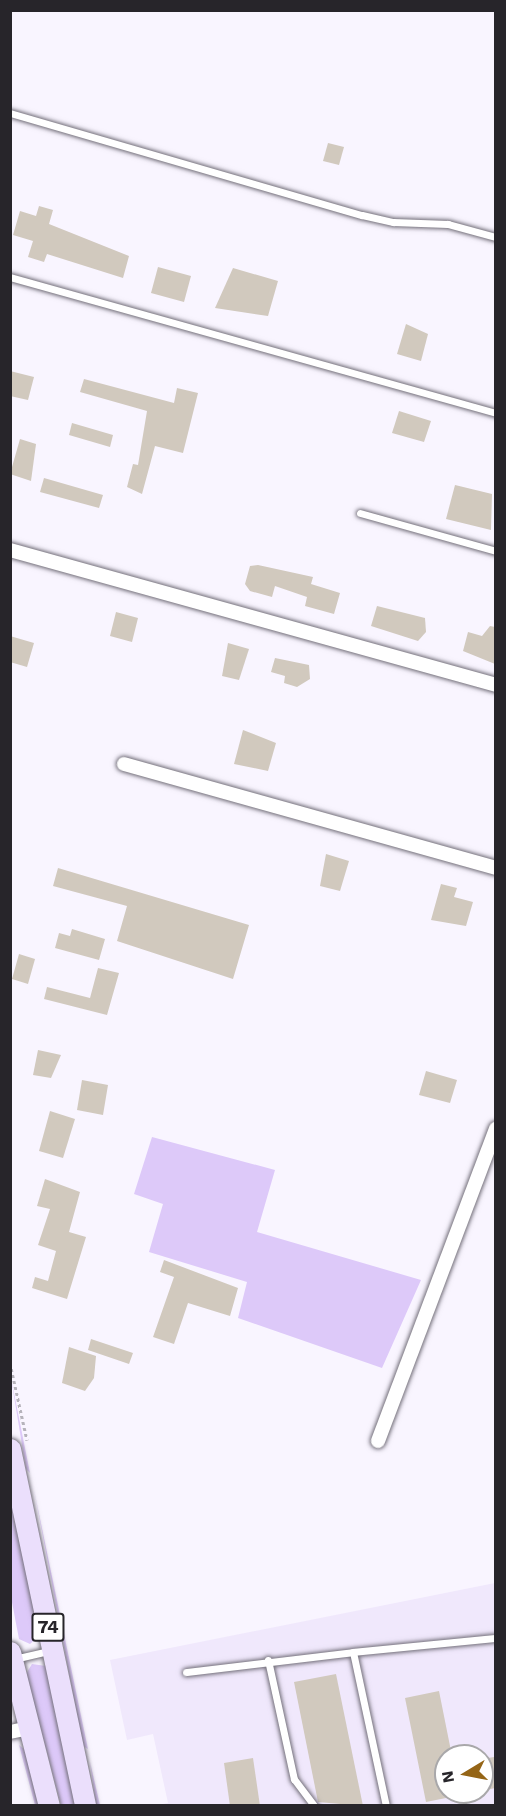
<!DOCTYPE html>
<html>
<head>
<meta charset="utf-8">
<style>
	body { margin:0 }
	#map { position:relative; width:506px; height:1816px; overflow:hidden; background:#f9f5ff; font-family:"Work Sans",sans-serif }
	div>[style] { position:absolute }
	[style*='--x'] { left:calc(var(--x)*1px); top:calc(var(--y)*1px); width:calc(var(--w)*1px); rotate:calc(var(--a)*1deg) }
	.built>* { inset:0; background:#f0e8fc }
	.green>* { inset:0; background:#ddc9f9 }
	.building>* { inset:0; background:#d1c9be }
	.path>* { height:3px; margin-top:-1.5px; transform-origin:0; background:repeating-linear-gradient(90deg,#b6b3bb 0 3px,transparent 0 6px) }
	.roads { filter:drop-shadow(0 0 2px #74707b) drop-shadow(0 0 2px #74707b) }
	.service>* { height:7px; margin:-3.5px; padding:0 3.5px; transform-origin:3.5px; border-radius:3.5px; background:#fff }
	.minor>* { height:14px; margin:-7px; padding:0 7px; transform-origin:7px; border-radius:7px; background:#fff }
	.primary>* { height:21px; margin:-10.5px; padding:0 10.5px; transform-origin:10.5px; border-radius:10.5px; background:#ebdffc }
	span { translate:-50% -50%; white-space:nowrap; text-align:center; line-height:1.15; -webkit-text-stroke:4.5px #fff; paint-order:stroke }
	.shield-label span { padding:2px 4px; background:#fff; border:2px solid; border-radius:4px; -webkit-text-stroke-width:0 }
	.shield-label { font-size:18px; color:#27252a; font-weight:700 }
	.frame { position:absolute; inset:0; border:12px solid #27252a; pointer-events:none }
	.north { position:absolute; left:434px; top:1744px; width:60px; height:60px; box-sizing:border-box; background:#fff; border:2px solid #a9a8aa; border-radius:50%; rotate:260deg; font-size:16px; font-weight:700; line-height:24px; text-align:center; color:#27252a }
	.north::after { content:''; display:block; margin:auto; width:21px; height:27px; background:#956516; clip-path:polygon(50% 0,100% 100%,50% 72%,0 100%) }
</style>
</head>
<body>
<div id="map">
	<div class="built">
		<div style="clip-path:polygon(evenodd,495px 1583px,495px 1805px,157px 1805px,168px 1803px,153px 1734px,127px 1740px,110px 1660px,495px 1583px,446px 1756px,482px 1756px,482px 1792px,446px 1792px,446px 1756px)"></div>
	</div>
	<div class="green">
		<div style="clip-path:polygon(152px 1137px,275px 1170px,257px 1232px,421px 1280px,382px 1368px,238px 1318px,247px 1282px,149px 1252px,163px 1204px,134px 1194px)"></div>
		<div style="clip-path:polygon(11px 1378px,30px 1473px,26px 1469px)"></div>
		<div style="clip-path:polygon(10px 1486px,41px 1634px,30px 1644px,19px 1639px,11px 1597px)"></div>
		<div style="clip-path:polygon(34px 1490px,88px 1749px,83px 1746px)"></div>
		<div style="clip-path:polygon(32px 1664px,46px 1666px,77px 1805px,61px 1805px,26px 1674px)"></div>
		<div style="clip-path:polygon(19px 1745px,25px 1750px,42px 1805px,35px 1805px)"></div>
		<div style="clip-path:polygon(90px 1762px,100px 1805px,96px 1805px)"></div>
	</div>
	<div class="building">
		<div style="clip-path:polygon(328px 143px,344px 147px,339px 165px,323px 161px)"></div>
		<div style="clip-path:polygon(39px 206px,53px 210px,49px 224px,129px 256px,123px 278px,47px 254px,44px 262px,28px 257px,33px 241px,13px 235px,20px 211px,36px 216px)"></div>
		<div style="clip-path:polygon(158px 267px,191px 276px,184px 302px,151px 293px)"></div>
		<div style="clip-path:polygon(233px 268px,278px 281px,268px 316px,215px 308px)"></div>
		<div style="clip-path:polygon(406px 324px,428px 334px,421px 361px,397px 354px)"></div>
		<div style="clip-path:polygon(10px 371px,34px 377px,28px 400px,10px 396px)"></div>
		<div style="clip-path:polygon(84px 379px,174px 403px,177px 388px,198px 393px,183px 453px,155px 446px,142px 494px,127px 487px,133px 464px,138px 465px,147px 411px,80px 392px)"></div>
		<div style="clip-path:polygon(399px 411px,431px 421px,424px 442px,392px 433px)"></div>
		<div style="clip-path:polygon(72px 423px,113px 435px,110px 447px,69px 435px)"></div>
		<div style="clip-path:polygon(20px 439px,36px 444px,31px 481px,10px 474px)"></div>
		<div style="clip-path:polygon(44px 478px,103px 495px,99px 508px,40px 492px)"></div>
		<div style="clip-path:polygon(455px 485px,492px 494px,491px 530px,446px 519px)"></div>
		<div style="clip-path:polygon(258px 565px,313px 577px,311px 584px,340px 593px,334px 614px,305px 606px,307px 597px,275px 586px,272px 597px,250px 591px,245px 584px,250px 566px)"></div>
		<div style="clip-path:polygon(377px 606px,425px 618px,426px 632px,418px 641px,371px 626px)"></div>
		<div style="clip-path:polygon(116px 612px,138px 618px,132px 642px,110px 636px)"></div>
		<div style="clip-path:polygon(490px 626px,495px 627px,495px 664px,463px 651px,468px 632px,482px 636px)"></div>
		<div style="clip-path:polygon(10px 636px,34px 643px,27px 667px,10px 662px)"></div>
		<div style="clip-path:polygon(228px 643px,249px 649px,239px 680px,222px 676px)"></div>
		<div style="clip-path:polygon(275px 658px,309px 665px,310px 679px,297px 687px,284px 683px,285px 676px,271px 672px)"></div>
		<div style="clip-path:polygon(243px 730px,276px 743px,268px 771px,234px 764px)"></div>
		<div style="clip-path:polygon(326px 854px,349px 861px,340px 891px,320px 886px)"></div>
		<div style="clip-path:polygon(58px 868px,249px 925px,233px 979px,117px 941px,127px 906px,53px 886px)"></div>
		<div style="clip-path:polygon(441px 884px,457px 888px,454px 897px,473px 902px,466px 926px,431px 920px)"></div>
		<div style="clip-path:polygon(72px 929px,105px 939px,99px 960px,55px 948px,59px 933px,70px 936px)"></div>
		<div style="clip-path:polygon(19px 954px,35px 959px,28px 984px,12px 979px)"></div>
		<div style="clip-path:polygon(98px 968px,119px 973px,107px 1015px,44px 999px,47px 987px,90px 998px)"></div>
		<div style="clip-path:polygon(38px 1050px,61px 1055px,51px 1078px,33px 1075px)"></div>
		<div style="clip-path:polygon(426px 1071px,457px 1080px,450px 1103px,419px 1095px)"></div>
		<div style="clip-path:polygon(82px 1080px,108px 1085px,103px 1115px,77px 1110px)"></div>
		<div style="clip-path:polygon(50px 1111px,75px 1119px,63px 1158px,39px 1151px)"></div>
		<div style="clip-path:polygon(45px 1179px,80px 1192px,69px 1232px,86px 1237px,67px 1299px,32px 1288px,35px 1277px,48px 1281px,56px 1251px,38px 1245px,50px 1209px,37px 1206px)"></div>
		<div style="clip-path:polygon(164px 1260px,238px 1288px,230px 1316px,188px 1303px,174px 1344px,153px 1337px,174px 1277px,160px 1272px)"></div>
		<div style="clip-path:polygon(91px 1339px,133px 1353px,129px 1364px,88px 1350px)"></div>
		<div style="clip-path:polygon(69px 1347px,96px 1356px,94px 1378px,85px 1391px,62px 1383px)"></div>
		<div style="clip-path:polygon(336px 1674px,363px 1806px,318px 1802px,294px 1682px)"></div>
		<div style="clip-path:polygon(439px 1691px,452px 1756px,446px 1756px,446px 1798px,426px 1802px,405px 1698px)"></div>
		<div style="clip-path:polygon(494px 1757px,495px 1788px,482px 1791px,482px 1759px)"></div>
		<div style="clip-path:polygon(253px 1758px,260px 1806px,230px 1806px,224px 1763px)"></div>
	</div>
	<div class="path">
		<div style="--x:10;--y:1363;--w:79;--a:77.6"></div>
	</div>
	<div class="roads">
		<div class="service">
			<div style="--x:10;--y:113;--w:366;--a:16.2"></div>
			<div style="--x:362;--y:215;--w:32;--a:13"></div>
			<div style="--x:393;--y:222;--w:55;--a:2.1"></div>
			<div style="--x:448;--y:224;--w:50;--a:15.2"></div>
			<div style="--x:10;--y:277;--w:505;--a:15.63"></div>
			<div style="--x:360;--y:513;--w:141;--a:15.6"></div>
			<div style="--x:14;--y:1659;--w:37;--a:-13"></div>
			<div style="--x:268;--y:1660;--w:122;--a:77.7"></div>
			<div style="--x:294;--y:1779;--w:34;--a:53"></div>
			<div style="--x:186;--y:1672;--w:168;--a:-6.8"></div>
			<div style="--x:386;--y:1806;--w:157;--a:-102.1"></div>
			<div style="--x:353;--y:1652;--w:144;--a:-5.6"></div>
		</div>
		<div class="minor">
			<div style="--x:10;--y:550;--w:504;--a:15.52"></div>
			<div style="--x:124;--y:764;--w:386;--a:15.6"></div>
			<div style="--x:378;--y:1441;--w:334;--a:-69.3"></div>
			<div style="--x:10;--y:1732;--w:19;--a:-12"></div>
		</div>
		<div class="primary">
			<div style="--x:10;--y:1449;--w:365;--a:78.1"></div>
			<div style="--x:10;--y:1652;--w:159;--a:75.8"></div>
		</div>
	</div>
	<div class="shield-label">
		<span style="left:48px;top:1627px">74</span>
	</div>
	<div class="frame"></div>
	<div class="north">N</div>
</div>
</body>
</html>
